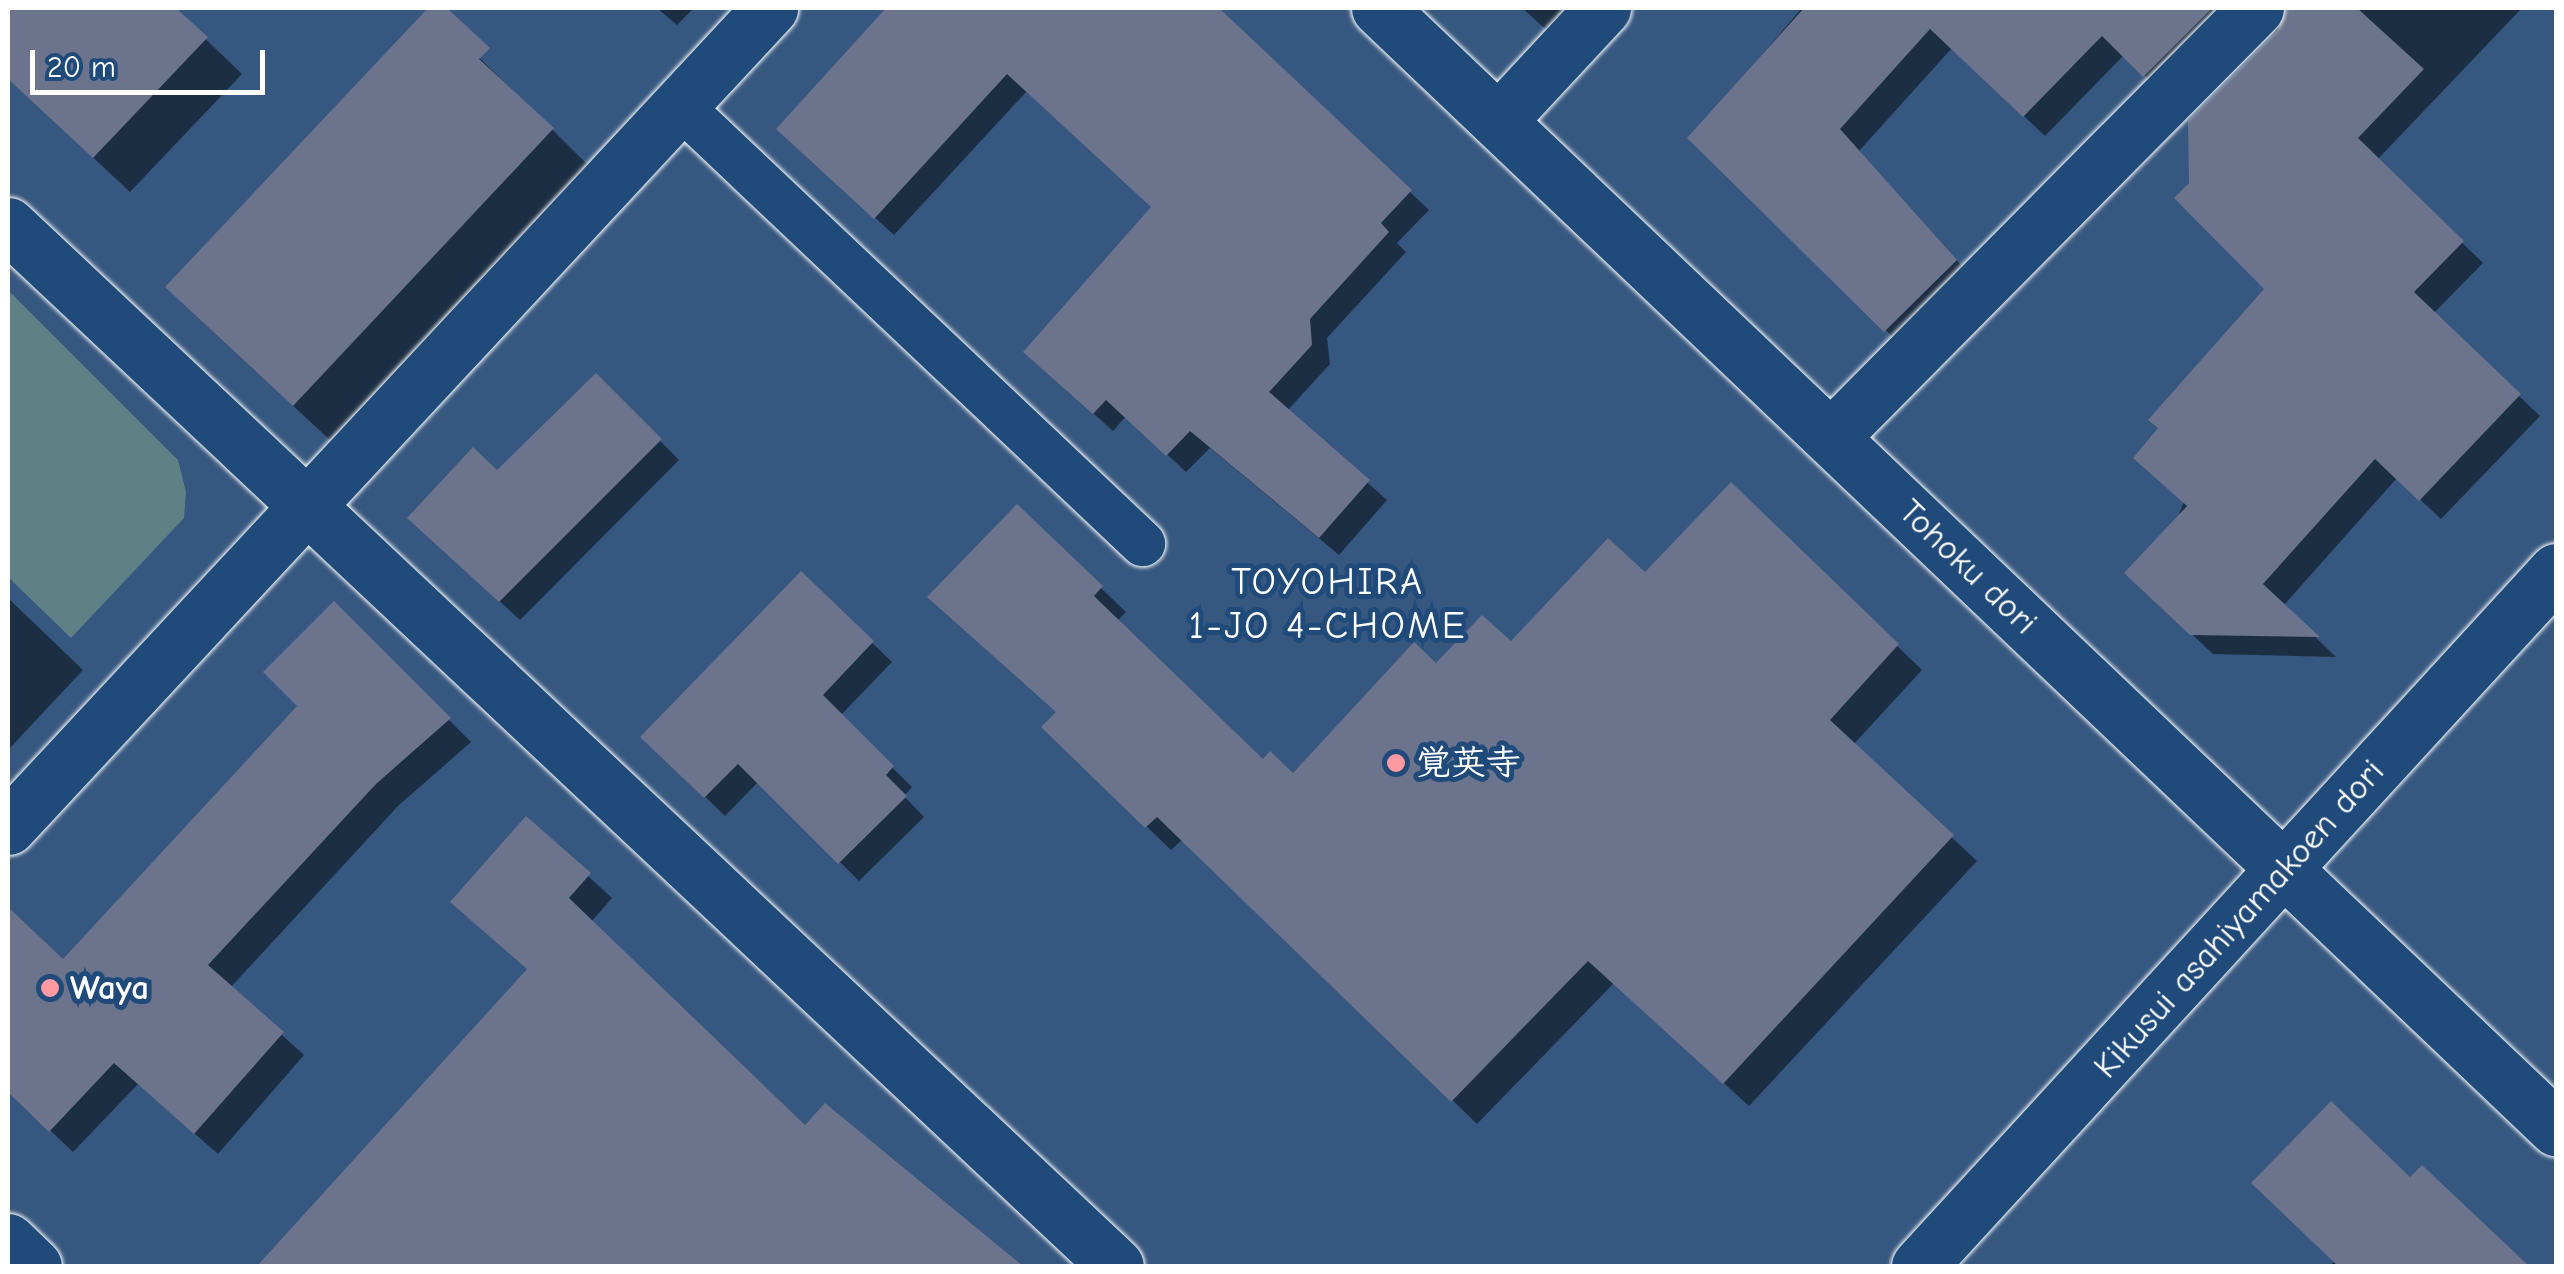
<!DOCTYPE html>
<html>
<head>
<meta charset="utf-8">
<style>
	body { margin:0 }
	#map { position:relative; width:2564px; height:1274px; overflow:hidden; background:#36577f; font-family:"Comic Neue","Klee One",sans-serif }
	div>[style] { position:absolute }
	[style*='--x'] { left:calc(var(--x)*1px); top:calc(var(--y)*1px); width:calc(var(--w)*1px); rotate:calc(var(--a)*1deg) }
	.green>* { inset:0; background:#5f8186 }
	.shadow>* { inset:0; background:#0007 }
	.building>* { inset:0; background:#6b748c }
	.roads { filter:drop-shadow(0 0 2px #fff) drop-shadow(0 0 2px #fff) }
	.lane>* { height:45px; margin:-22.5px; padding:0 22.5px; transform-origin:22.5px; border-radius:22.5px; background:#1f4a7a }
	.street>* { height:55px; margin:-27.5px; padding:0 27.5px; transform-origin:27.5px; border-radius:27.5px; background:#1f4a7a }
	.secondary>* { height:55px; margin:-27.5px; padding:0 27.5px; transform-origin:27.5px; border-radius:27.5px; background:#1f4a7a }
	.dots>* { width:28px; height:28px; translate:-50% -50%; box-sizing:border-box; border:5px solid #1f4a7a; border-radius:50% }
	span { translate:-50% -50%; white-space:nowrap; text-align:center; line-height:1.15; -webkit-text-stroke:10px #1f4a7a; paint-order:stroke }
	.street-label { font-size:35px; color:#fff }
	.poi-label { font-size:35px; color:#fff; font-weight:700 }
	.left { translate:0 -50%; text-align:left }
	.neighbourhood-label { font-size:38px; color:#fff; letter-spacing:2.5px }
	.frame { position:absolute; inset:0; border:10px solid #fff; pointer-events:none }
	.scale { position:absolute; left:30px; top:50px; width:235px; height:45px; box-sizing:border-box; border:5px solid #fff; border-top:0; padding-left:12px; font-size:30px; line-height:35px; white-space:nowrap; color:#fff; -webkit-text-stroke:8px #1f4a7a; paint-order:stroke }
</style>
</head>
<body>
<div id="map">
	<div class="green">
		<div style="clip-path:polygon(8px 290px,178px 460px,186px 492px,184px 518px,71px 638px,8px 577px)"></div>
	</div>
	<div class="shadow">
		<div style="clip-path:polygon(8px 8px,173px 8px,242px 74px,130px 192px,8px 78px)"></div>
		<div style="clip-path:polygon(657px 8px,694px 8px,677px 25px)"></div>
		<div style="clip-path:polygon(892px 8px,1216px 8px,1429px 210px,1397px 243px,1406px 252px,1327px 338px,1330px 364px,1287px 411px,1387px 500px,1339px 555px,1210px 448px,1186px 472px,1126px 416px,1113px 431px,1045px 370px,1154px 208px,1027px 91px,894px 235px,779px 129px)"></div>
		<div style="clip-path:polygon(1522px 8px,1583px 8px,1554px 37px)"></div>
		<div style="clip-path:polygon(1802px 8px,2253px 8px,2165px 96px,2124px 55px,2045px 136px,1952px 48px,1859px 151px,1976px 282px,1906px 350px,1691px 138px)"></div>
		<div style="clip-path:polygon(2287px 8px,2522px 8px,2377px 160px,2483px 263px,2433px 314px,2540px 416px,2441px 519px,2397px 478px,2283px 606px,2336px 657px,2213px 654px,2148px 593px,2268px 289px,2192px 184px)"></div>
		<div style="clip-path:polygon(430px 9px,588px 165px,330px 440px,204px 323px)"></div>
		<div style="clip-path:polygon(596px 376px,679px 460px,520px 620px,430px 537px)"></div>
		<div style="clip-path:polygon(1731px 485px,1922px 670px,1853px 745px,1977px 861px,1749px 1106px,1614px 983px,1477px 1124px,1183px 839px,1171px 850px,1069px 751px,1017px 508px,1126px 612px,1117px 621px,1263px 762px,1293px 777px,1436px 667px,1511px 645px,1645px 576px)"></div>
		<div style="clip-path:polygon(801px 575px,892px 662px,840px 716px,912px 787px,904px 796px,924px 817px,859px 881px,759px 781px,725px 816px,644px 737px)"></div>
		<div style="clip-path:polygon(8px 598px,83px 670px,8px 750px)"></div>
		<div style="clip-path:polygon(334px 605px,471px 742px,398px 806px,230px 988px,304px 1055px,218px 1154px,138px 1084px,73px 1152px,8px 1090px,8px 944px,25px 926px,63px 963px,301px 706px)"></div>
		<div style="clip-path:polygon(527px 820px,612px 898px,591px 922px,806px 1129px,1017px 1266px,292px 1266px,276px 1250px,529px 971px)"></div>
		<div style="clip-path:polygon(2410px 1180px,2520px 1264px,2330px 1266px)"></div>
	</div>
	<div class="building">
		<div style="clip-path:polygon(8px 8px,176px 8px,208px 37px,93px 158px,8px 79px)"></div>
		<div style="clip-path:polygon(428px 8px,447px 8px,490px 48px,479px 59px,554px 128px,293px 406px,165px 287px)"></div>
		<div style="clip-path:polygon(886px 8px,1219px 8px,1412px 190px,1381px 223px,1389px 232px,1310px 319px,1312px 345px,1269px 392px,1370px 480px,1319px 538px,1190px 431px,1166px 456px,1106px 400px,1093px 414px,1023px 352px,1151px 207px,1007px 74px,874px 219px,776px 129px)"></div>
		<div style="clip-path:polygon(1804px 8px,2212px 8px,2143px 77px,2102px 36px,2023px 117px,1930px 29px,1840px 129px,1957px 260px,1884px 332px,1687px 138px)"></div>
		<div style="clip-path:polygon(2286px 8px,2357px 8px,2424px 69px,2358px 138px,2464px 241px,2414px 292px,2521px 394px,2419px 501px,2375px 459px,2263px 584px,2320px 637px,2190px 635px,2124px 573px,2187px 506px,2133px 458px,2158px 428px,2148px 420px,2264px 289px,2174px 198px,2189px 183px,2188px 121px,2278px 30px)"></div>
		<div style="clip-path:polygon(596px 373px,662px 439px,499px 602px,407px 518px,473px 447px,497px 470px)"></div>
		<div style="clip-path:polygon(1731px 482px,1899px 644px,1830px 720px,1954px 835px,1723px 1084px,1588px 961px,1451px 1102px,1157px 817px,1145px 828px,1041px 727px,1056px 712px,927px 597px,1017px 504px,1103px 586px,1094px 596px,1263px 759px,1270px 751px,1293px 773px,1414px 642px,1436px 663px,1482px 615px,1511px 641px,1608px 538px,1645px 572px)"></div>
		<div style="clip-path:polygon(801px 571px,874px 641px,823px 695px,894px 766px,886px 775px,907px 796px,838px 864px,738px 764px,704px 798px,640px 737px)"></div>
		<div style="clip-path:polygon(334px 601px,451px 718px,376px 784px,208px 965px,284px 1032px,194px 1134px,114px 1063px,49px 1132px,8px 1092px,8px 907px,63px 959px,297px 706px,263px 672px)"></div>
		<div style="clip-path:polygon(526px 816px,591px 873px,569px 898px,805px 1125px,825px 1103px,1023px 1266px,257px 1266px,527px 969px,450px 902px)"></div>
		<div style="clip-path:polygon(2331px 1101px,2410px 1177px,2422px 1165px,2529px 1266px,2338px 1266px,2251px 1183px)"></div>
	</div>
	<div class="roads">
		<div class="lane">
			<div style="--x:678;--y:104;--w:639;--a:43.41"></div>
		</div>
		<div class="street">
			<div style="--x:1499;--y:120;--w:153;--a:-47.1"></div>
			<div style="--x:8;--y:225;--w:1520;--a:43.21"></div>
			<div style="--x:1833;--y:435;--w:601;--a:-45.27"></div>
			<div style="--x:8;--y:827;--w:1119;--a:-47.06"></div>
		</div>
		<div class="secondary">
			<div style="--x:1379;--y:8;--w:1625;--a:43.58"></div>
			<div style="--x:8;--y:1241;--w:36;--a:44"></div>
			<div style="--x:1919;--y:1266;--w:943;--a:-47.49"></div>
		</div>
	</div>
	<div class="dots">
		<div style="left:1396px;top:763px;background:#ff9aa2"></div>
		<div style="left:50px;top:988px;background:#ff9aa2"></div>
	</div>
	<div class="street-label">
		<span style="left:1968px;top:567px;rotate:44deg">Tohoku dori</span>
		<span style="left:2239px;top:919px;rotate:-48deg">Kikusui asahiyamakoen dori</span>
	</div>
	<div class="poi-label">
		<span class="left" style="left:1416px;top:763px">覚英寺</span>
		<span class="left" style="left:70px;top:988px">Waya</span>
	</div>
	<div class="neighbourhood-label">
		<span style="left:1328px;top:605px">TOYOHIRA<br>1-JO 4-CHOME</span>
	</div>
	<div class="frame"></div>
	<div class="scale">20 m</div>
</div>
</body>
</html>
